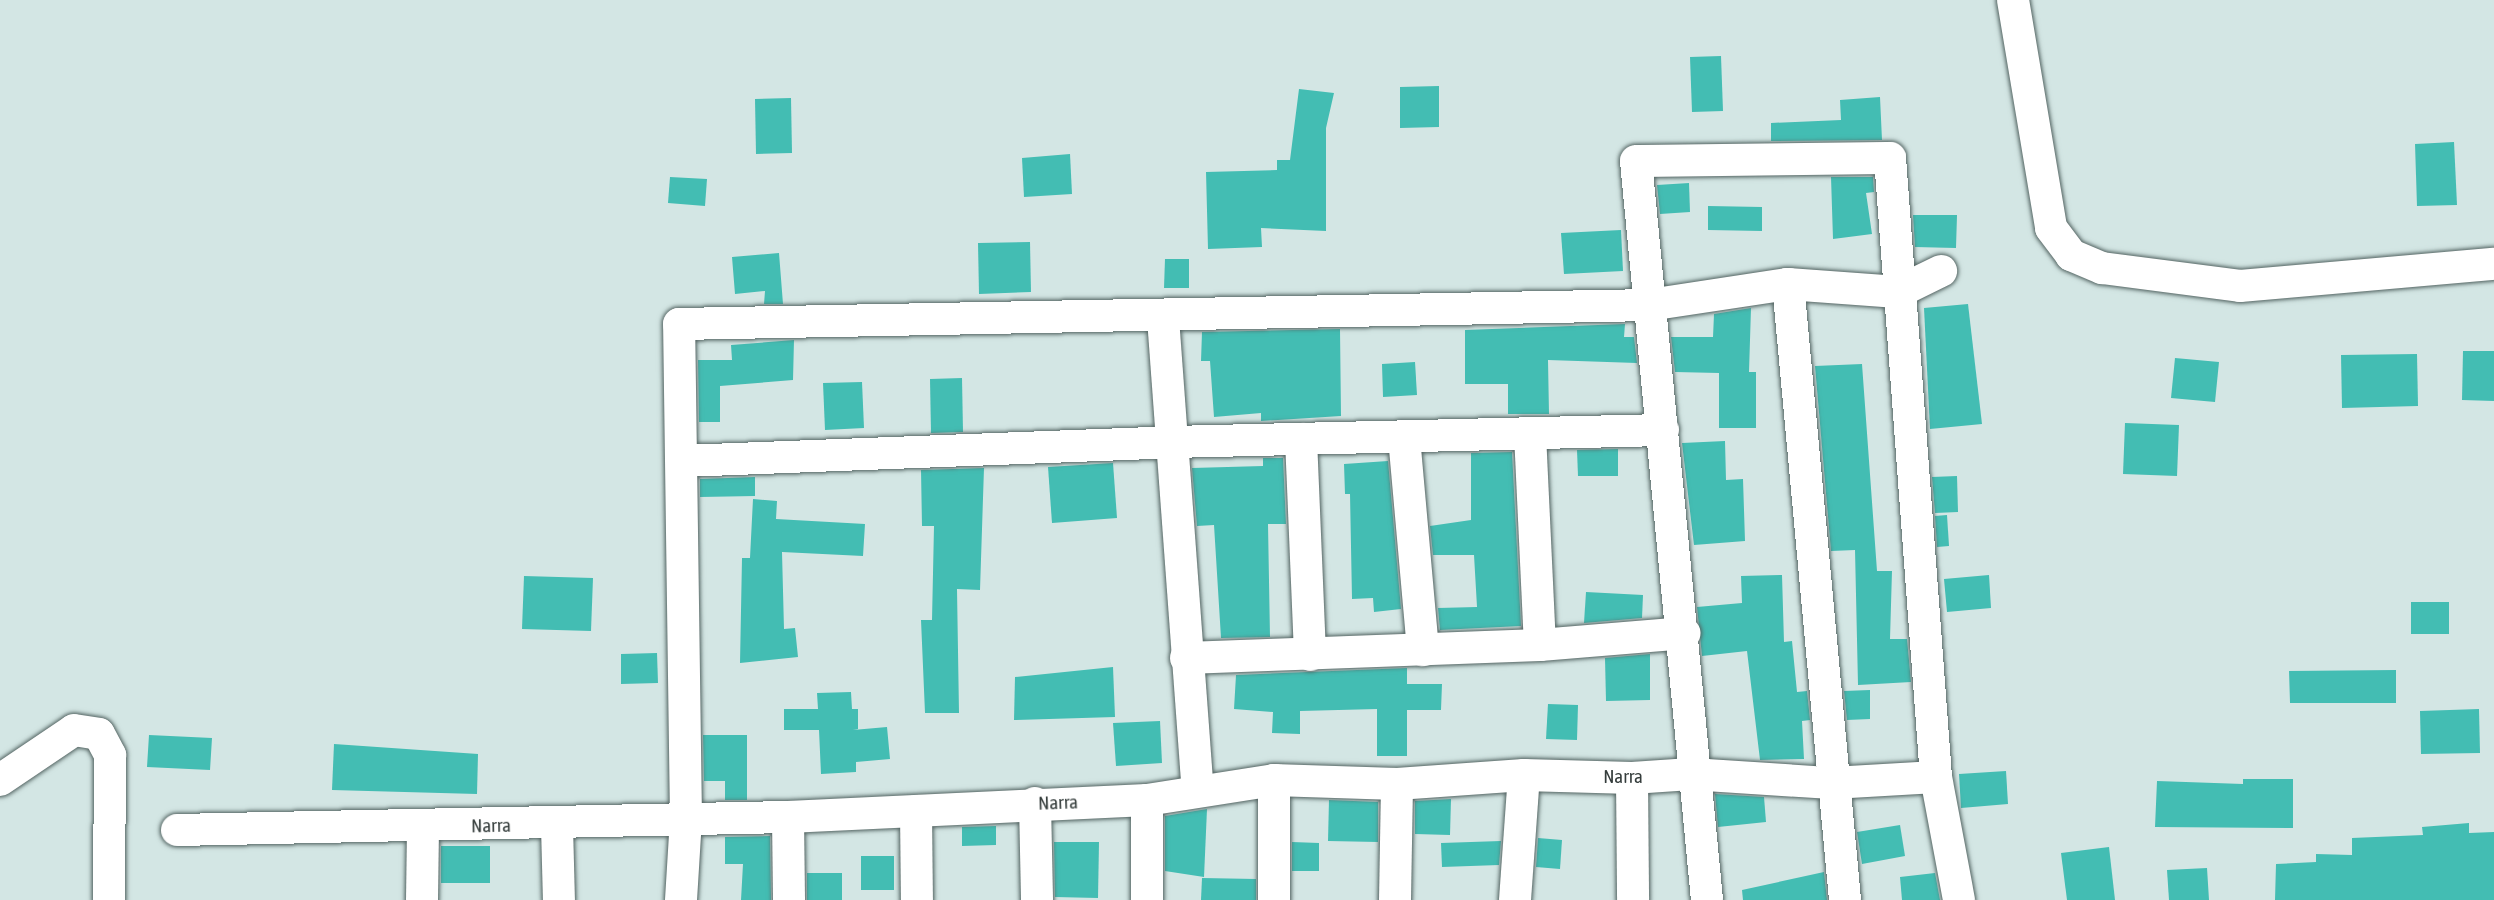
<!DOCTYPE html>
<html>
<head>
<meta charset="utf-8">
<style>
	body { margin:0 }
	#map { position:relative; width:2494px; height:900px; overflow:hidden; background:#d3e6e4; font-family:"Asap Condensed",sans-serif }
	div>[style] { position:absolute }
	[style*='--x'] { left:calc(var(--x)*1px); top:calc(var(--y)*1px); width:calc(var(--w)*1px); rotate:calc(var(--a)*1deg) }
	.building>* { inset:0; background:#43bdb3 }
	.roads { filter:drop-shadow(0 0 2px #536462) drop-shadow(0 0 2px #536462) }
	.minor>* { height:32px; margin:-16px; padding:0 16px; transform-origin:16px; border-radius:16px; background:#fff }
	span { translate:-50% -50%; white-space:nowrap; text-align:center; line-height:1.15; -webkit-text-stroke:6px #fff; paint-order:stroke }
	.street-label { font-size:19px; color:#353d3c }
</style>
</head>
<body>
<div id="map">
	<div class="building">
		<div style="clip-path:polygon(1721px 56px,1723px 111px,1692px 112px,1690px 57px)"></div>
		<div style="clip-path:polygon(1439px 86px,1439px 127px,1400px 128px,1400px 87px)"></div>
		<div style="clip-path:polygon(1299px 89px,1334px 93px,1326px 128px,1326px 231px,1261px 228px,1262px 247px,1208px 249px,1206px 172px,1277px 170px,1277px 160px,1290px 160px)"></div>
		<div style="clip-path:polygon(1880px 97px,1882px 140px,1771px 141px,1771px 123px,1841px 120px,1840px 100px)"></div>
		<div style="clip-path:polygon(791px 98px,792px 153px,756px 154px,755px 99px)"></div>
		<div style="clip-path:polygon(2454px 142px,2457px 205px,2417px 206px,2415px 144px)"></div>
		<div style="clip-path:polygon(1070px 154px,1072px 194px,1024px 197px,1022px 158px)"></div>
		<div style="clip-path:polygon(670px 177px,707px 179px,705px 206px,668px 203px)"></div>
		<div style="clip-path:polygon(1831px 177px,1873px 177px,1874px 192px,1866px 193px,1872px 234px,1833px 239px)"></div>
		<div style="clip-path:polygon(1689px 183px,1690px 212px,1660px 214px,1657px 185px)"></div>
		<div style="clip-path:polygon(1708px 206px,1762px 207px,1762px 231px,1708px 230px)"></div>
		<div style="clip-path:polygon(1913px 215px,1957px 215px,1956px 248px,1915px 247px)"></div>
		<div style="clip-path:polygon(1621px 230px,1623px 271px,1564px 274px,1561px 233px)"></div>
		<div style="clip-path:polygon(1030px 242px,1031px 292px,979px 294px,978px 243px)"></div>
		<div style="clip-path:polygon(779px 253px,783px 304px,764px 304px,765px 291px,735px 294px,732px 257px)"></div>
		<div style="clip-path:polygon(1165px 259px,1189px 259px,1189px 288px,1164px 288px)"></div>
		<div style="clip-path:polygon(1968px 304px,1982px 424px,1930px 429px,1924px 308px)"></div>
		<div style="clip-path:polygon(1751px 308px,1749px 372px,1756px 372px,1756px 428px,1719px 428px,1719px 373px,1675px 372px,1671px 337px,1713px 337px,1714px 314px)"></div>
		<div style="clip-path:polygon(1625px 324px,1624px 337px,1634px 337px,1637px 363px,1548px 360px,1549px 414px,1508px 414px,1508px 384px,1465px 384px,1465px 330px)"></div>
		<div style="clip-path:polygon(1340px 329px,1341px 416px,1261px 421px,1261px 413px,1214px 417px,1210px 361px,1201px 361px,1202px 332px)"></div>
		<div style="clip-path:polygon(794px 340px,793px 380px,720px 386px,720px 422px,699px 422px,698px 360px,732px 360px,731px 345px)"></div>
		<div style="clip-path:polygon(2463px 351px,2494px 351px,2494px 401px,2462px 400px)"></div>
		<div style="clip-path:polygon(2417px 354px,2418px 406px,2342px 408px,2341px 355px)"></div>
		<div style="clip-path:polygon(2175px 358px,2219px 362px,2215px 402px,2171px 398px)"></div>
		<div style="clip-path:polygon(1415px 362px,1417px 395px,1383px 397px,1382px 364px)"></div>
		<div style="clip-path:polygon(1862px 364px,1877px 571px,1892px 571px,1890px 639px,1907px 639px,1911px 682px,1858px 685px,1855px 550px,1831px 551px,1815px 366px)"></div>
		<div style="clip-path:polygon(962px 378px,963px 432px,931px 433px,930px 379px)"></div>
		<div style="clip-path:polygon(862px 382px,864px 428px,825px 430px,823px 383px)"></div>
		<div style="clip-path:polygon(2125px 423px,2179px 425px,2177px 476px,2123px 474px)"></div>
		<div style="clip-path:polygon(1725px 441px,1726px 480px,1743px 479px,1745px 541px,1694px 545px,1682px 443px)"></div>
		<div style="clip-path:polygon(1618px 449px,1618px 476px,1578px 476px,1577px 450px)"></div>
		<div style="clip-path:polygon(1512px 452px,1521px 626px,1440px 630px,1438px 608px,1477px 607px,1474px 555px,1433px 555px,1430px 526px,1471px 520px,1471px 453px)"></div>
		<div style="clip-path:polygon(1263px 458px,1283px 458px,1286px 524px,1268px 524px,1270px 637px,1221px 638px,1214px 525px,1197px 526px,1192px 468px,1263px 466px)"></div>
		<div style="clip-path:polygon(1388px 461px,1401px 609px,1374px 612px,1373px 598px,1352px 599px,1350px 494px,1345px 494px,1344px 464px)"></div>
		<div style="clip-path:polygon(1113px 463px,1117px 518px,1052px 523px,1048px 467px)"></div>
		<div style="clip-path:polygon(984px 468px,980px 590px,957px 589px,959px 713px,925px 713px,921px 620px,932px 620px,934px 526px,922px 526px,921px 470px)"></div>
		<div style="clip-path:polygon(1957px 476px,1958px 512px,1935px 513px,1932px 477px)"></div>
		<div style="clip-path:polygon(755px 477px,755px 496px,700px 497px,700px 479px)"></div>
		<div style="clip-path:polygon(753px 499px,777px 501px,776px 519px,865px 524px,863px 556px,782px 552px,784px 629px,795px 628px,798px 657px,740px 663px,742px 558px,750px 558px)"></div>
		<div style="clip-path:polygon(1947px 515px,1949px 546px,1937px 547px,1935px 516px)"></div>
		<div style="clip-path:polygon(1782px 575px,1784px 642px,1792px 641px,1797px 692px,1807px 691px,1810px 720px,1802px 721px,1804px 759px,1760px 760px,1747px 651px,1702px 656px,1697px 607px,1742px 603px,1741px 576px)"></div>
		<div style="clip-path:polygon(1989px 575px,1991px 608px,1947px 612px,1944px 579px)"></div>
		<div style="clip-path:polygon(524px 576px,593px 578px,591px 631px,522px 629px)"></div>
		<div style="clip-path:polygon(1586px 592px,1643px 595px,1642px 618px,1584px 623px)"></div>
		<div style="clip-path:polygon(2411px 602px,2449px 602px,2449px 634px,2411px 634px)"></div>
		<div style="clip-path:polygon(657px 653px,658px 683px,621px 684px,621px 654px)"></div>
		<div style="clip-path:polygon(1650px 654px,1650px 700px,1606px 701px,1605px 658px)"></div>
		<div style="clip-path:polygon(1113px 667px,1115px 717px,1014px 720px,1015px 677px)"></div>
		<div style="clip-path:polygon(1407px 668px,1407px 684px,1442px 684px,1441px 710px,1407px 710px,1407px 756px,1377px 756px,1377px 709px,1300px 711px,1300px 734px,1272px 733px,1273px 712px,1234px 709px,1236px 675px)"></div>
		<div style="clip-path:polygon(2396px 670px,2396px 703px,2290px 703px,2289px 671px)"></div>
		<div style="clip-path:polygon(1870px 690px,1870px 719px,1847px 720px,1844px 691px)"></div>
		<div style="clip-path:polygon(851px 692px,852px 709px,858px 709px,858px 729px,853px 730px,887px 727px,890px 759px,856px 762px,856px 772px,821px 774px,819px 730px,784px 730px,784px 709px,818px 709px,817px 693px)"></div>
		<div style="clip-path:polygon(1548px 704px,1578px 705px,1577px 740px,1546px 739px)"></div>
		<div style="clip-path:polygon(2479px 709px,2480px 753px,2421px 754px,2420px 711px)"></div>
		<div style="clip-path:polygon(1160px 721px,1162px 763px,1116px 766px,1113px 723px)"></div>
		<div style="clip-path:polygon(149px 735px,212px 738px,210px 770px,147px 767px)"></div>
		<div style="clip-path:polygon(703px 735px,747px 735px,747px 800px,725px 800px,725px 781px,704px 781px)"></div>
		<div style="clip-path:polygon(334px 744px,478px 754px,477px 794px,332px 790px)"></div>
		<div style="clip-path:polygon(2006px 771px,2008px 804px,1961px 808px,1959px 774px)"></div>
		<div style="clip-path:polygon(2243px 779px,2293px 779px,2293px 828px,2155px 827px,2157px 781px,2243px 784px)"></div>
		<div style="clip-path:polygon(1715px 794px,1764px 797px,1766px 822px,1718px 827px)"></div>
		<div style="clip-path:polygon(1451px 799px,1450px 835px,1415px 834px,1415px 801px)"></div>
		<div style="clip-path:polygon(1329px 800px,1378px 802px,1378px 842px,1328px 841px)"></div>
		<div style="clip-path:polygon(1207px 809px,1204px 877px,1165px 871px,1165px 816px)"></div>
		<div style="clip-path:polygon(2469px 823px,2469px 833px,2494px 832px,2494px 900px,2275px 900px,2276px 864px,2316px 862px,2316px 854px,2352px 855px,2352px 838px,2423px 835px,2422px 827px)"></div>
		<div style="clip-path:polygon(1900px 825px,1905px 856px,1862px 864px,1857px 832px)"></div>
		<div style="clip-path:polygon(996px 826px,996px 845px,962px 846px,962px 827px)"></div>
		<div style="clip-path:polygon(770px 836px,771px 900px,741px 900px,743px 864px,725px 864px,725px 837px)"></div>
		<div style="clip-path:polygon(1538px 838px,1562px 840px,1560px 869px,1536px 867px)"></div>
		<div style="clip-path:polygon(1501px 841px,1499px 865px,1442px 867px,1441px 843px)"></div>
		<div style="clip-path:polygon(1054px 842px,1099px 842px,1098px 898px,1055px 897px)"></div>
		<div style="clip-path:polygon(1292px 842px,1319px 843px,1319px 871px,1292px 871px)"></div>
		<div style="clip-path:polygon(441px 846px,490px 846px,490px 883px,441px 883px)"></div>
		<div style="clip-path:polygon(2109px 847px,2115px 900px,2067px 900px,2061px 853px)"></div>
		<div style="clip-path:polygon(861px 856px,894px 856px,894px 890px,861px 890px)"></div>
		<div style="clip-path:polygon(2207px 868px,2209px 900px,2169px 900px,2167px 870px)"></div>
		<div style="clip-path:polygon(1824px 872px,1827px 900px,1743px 900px,1742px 890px)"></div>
		<div style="clip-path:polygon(807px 873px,842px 873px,842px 900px,807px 900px)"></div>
		<div style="clip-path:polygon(1935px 873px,1940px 900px,1902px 900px,1900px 877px)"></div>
		<div style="clip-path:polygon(1202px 878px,1256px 879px,1256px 900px,1201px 900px)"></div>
	</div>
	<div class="roads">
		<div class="minor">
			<div style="--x:2013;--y:0;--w:231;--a:80.5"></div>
			<div style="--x:2051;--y:228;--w:34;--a:53"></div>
			<div style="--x:2071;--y:255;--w:34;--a:23"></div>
			<div style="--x:2102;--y:268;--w:139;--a:7.4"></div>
			<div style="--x:2240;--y:286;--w:255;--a:-5"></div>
			<div style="--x:1788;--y:284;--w:619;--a:84.71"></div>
			<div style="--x:1163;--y:318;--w:474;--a:85.8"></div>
			<div style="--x:1530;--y:434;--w:211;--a:87.3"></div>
			<div style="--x:1404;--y:437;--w:214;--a:84.9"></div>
			<div style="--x:1301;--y:439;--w:216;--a:87.6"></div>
			<div style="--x:683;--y:461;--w:489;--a:-2.2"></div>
			<div style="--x:1172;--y:442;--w:491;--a:-1.4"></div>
			<div style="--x:1186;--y:658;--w:354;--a:-2.1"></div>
			<div style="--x:1540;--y:645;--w:145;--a:-4.7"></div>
			<div style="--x:1632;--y:778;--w:122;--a:89.5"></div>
			<div style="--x:0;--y:780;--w:89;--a:-34"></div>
			<div style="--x:74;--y:730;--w:25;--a:9"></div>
			<div style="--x:99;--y:734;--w:24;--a:62"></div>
			<div style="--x:110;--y:755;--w:145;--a:90.4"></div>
			<div style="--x:1035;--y:803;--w:97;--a:88.8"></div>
			<div style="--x:916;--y:811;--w:89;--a:89.4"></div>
			<div style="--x:788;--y:817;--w:83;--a:89.3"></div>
			<div style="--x:557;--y:826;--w:74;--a:88.5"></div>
			<div style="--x:177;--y:830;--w:611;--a:-1.22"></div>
			<div style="--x:788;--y:817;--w:359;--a:-2.7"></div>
			<div style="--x:1147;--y:800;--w:129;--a:-8.9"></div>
			<div style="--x:1274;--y:780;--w:123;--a:1.9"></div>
			<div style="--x:1397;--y:784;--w:127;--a:-4.1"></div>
			<div style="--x:1524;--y:775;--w:108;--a:1.6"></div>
			<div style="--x:1632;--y:778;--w:59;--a:-3.9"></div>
			<div style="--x:1691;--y:774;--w:141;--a:3.7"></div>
			<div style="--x:1832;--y:783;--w:104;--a:-3.3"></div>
			<div style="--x:422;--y:900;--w:73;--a:-89.2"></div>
			<div style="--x:681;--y:900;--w:81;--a:-86.5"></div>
			<div style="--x:686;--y:819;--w:495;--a:-90.8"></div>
			<div style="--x:679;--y:324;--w:970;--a:-1.12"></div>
			<div style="--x:1649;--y:305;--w:141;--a:-8.6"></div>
			<div style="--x:1788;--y:284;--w:110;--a:4.2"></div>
			<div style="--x:1898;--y:292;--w:48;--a:-26"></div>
			<div style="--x:1147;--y:900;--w:100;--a:-90"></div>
			<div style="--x:1274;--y:900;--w:120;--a:-90"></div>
			<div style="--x:1395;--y:900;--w:116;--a:-89"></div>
			<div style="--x:1515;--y:900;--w:125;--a:-85.9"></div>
			<div style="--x:1707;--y:900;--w:742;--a:-95.49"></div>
			<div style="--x:1636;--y:161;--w:254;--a:-0.7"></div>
			<div style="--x:1890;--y:158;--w:621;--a:85.75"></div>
			<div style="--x:1936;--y:777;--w:125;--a:79.4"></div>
		</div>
	</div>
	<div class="street-label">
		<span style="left:1623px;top:777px">Narra</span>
		<span style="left:1058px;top:803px;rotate:-2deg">Narra</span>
		<span style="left:491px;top:826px;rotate:-1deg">Narra</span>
	</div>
</div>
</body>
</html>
